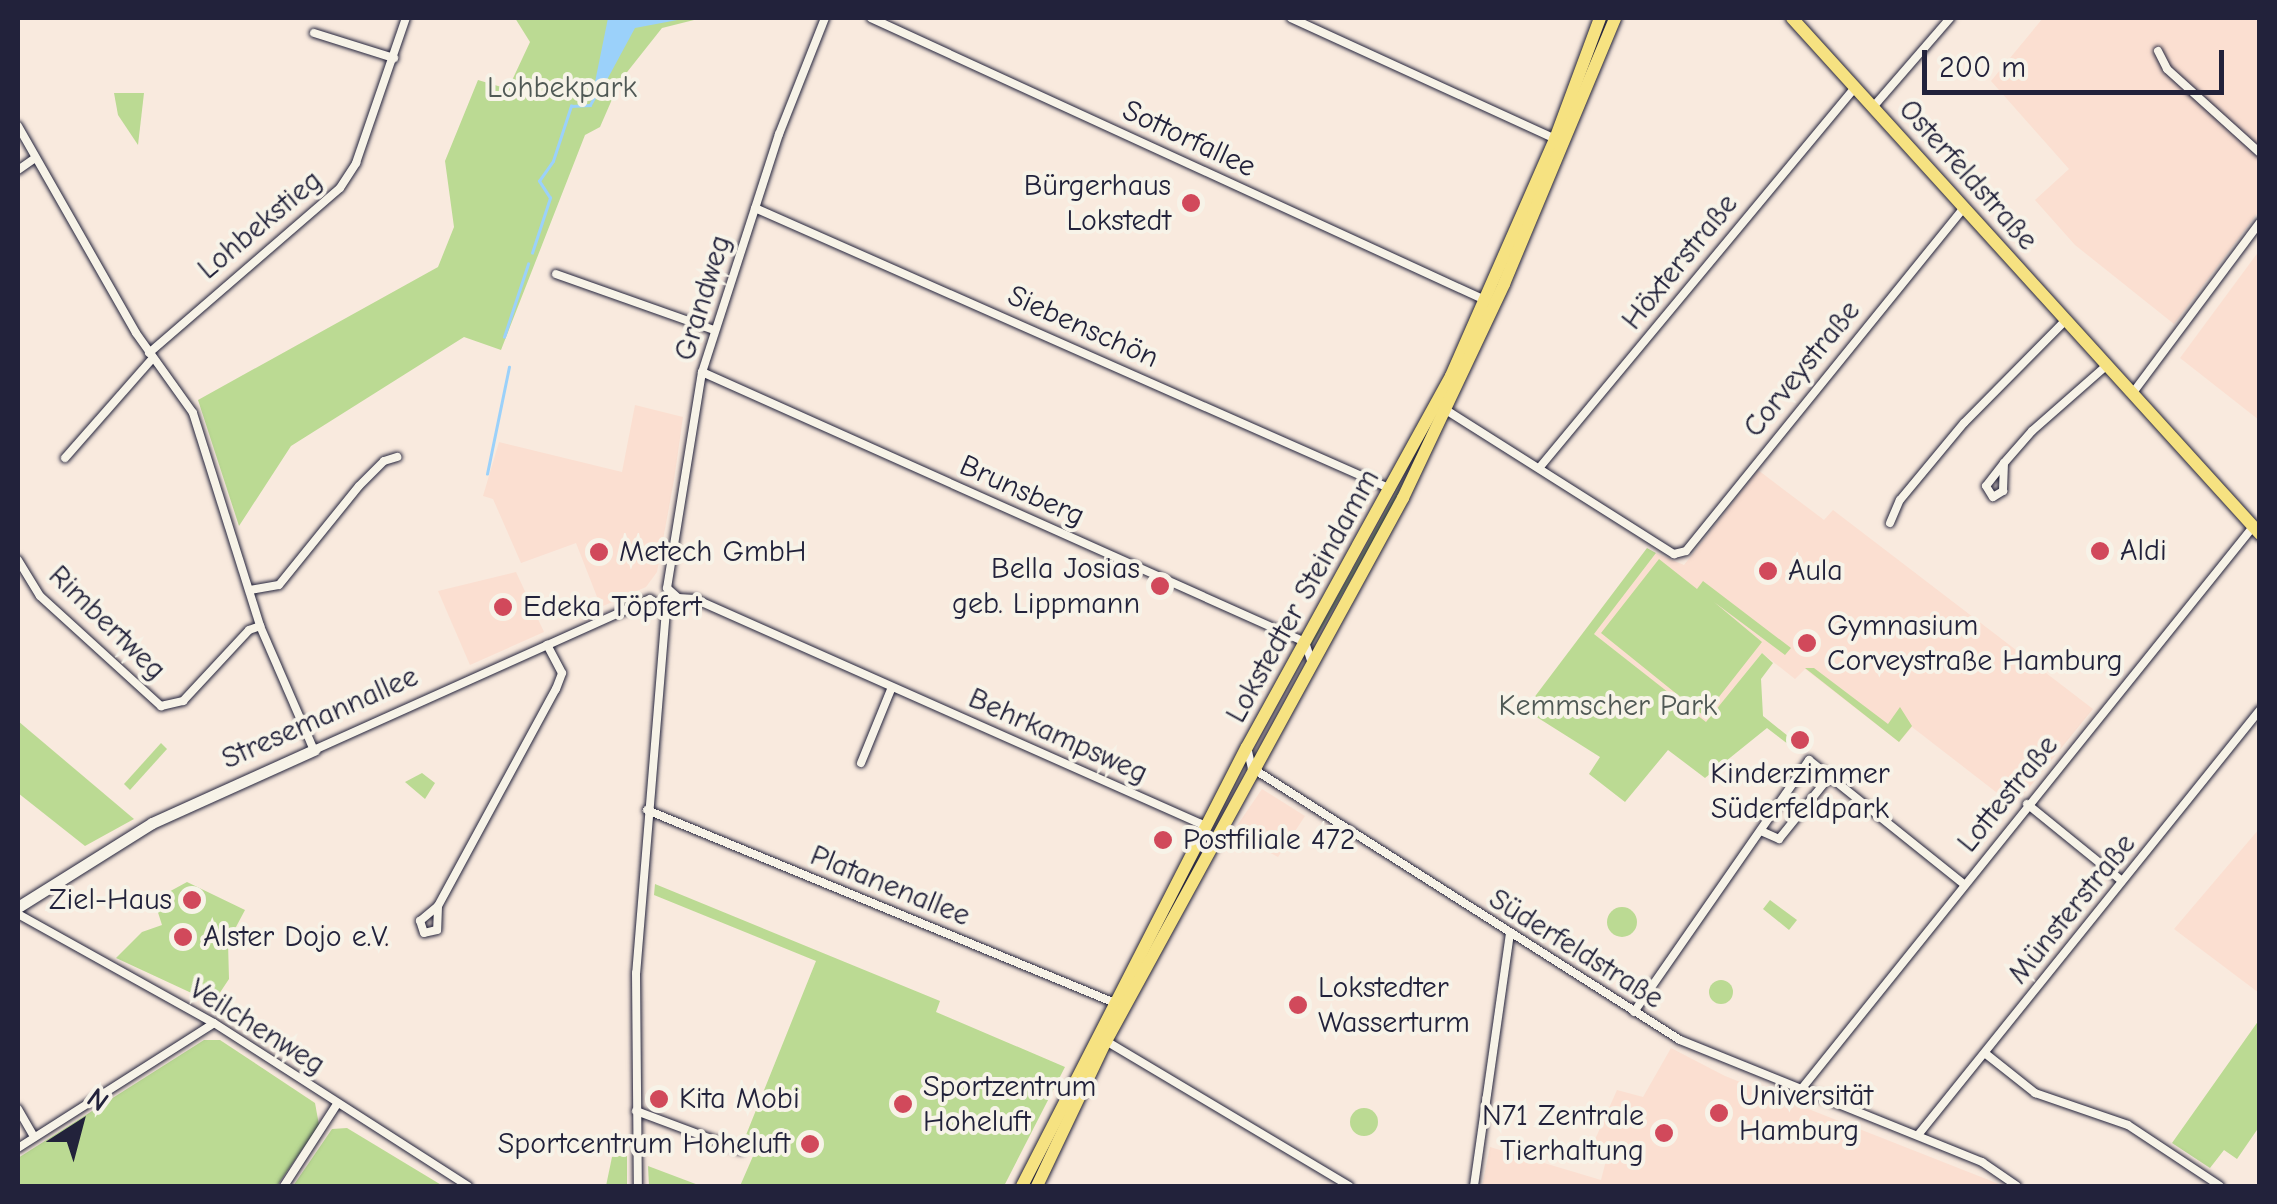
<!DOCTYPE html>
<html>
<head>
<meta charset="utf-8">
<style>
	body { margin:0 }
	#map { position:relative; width:2277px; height:1204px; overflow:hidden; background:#f9eade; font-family:"Comic Neue",sans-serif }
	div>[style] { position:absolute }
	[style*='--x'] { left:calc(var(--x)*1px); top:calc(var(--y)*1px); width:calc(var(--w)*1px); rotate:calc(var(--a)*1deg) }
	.built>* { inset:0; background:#fbdfd1 }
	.green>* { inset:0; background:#bbda93 }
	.round { border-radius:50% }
	.water>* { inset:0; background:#9bd1fa }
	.stream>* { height:2.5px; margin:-1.25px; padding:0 1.25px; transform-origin:1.25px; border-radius:1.25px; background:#9bd1fa }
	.roads { filter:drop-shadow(0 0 2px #22223b) drop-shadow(0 0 2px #22223b) }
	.street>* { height:8px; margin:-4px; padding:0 4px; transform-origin:4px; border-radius:4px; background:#f7f3e8 }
	.secondary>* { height:11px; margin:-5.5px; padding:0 5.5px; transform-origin:5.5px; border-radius:5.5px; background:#f7f3e8 }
	.primary>* { height:12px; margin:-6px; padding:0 6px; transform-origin:6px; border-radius:6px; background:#f6e281 }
	.dots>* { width:28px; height:28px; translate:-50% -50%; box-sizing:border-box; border:5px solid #f7f3e8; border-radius:50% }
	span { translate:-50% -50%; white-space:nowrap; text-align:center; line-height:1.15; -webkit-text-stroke:8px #f7f3e8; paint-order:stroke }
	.park-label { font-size:30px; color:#505955 }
	.street-label { font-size:30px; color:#22223b }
	.poi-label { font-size:30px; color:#22223b }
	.right { translate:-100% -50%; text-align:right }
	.left { translate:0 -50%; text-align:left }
	.frame { position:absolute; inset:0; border:20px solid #22223b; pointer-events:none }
	.north { position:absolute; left:30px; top:1074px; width:100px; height:100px; -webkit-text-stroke:8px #f7f3e8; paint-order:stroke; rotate:36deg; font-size:28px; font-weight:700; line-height:40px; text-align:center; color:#22223b }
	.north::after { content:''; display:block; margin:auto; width:35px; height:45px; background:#22223b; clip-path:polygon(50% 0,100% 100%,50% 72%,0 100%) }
	.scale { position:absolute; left:1922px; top:50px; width:302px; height:45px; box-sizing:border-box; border:5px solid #22223b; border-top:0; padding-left:12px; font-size:30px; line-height:35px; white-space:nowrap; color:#22223b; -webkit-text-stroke:8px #f7f3e8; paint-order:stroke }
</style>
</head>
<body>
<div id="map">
	<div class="built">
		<div style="clip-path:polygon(2043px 18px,2259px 18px,2259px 211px,2174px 324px,2075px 245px,2035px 200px,2069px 169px,1991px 81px)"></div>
		<div style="clip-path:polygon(2259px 251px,2259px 420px,2180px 358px)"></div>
		<div style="clip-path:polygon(635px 405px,683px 417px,674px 480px,657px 572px,646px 587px,601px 607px,576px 543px,521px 563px,493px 499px,483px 496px,499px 442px,622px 472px)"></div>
		<div style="clip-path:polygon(1758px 470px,1824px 520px,1833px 510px,2093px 709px,2014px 806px,1912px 727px,1899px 742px,1805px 669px,1795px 679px,1762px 653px,1706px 723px,1593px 633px,1656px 553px,1684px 565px)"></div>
		<div style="clip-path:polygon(516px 572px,544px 632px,470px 665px,438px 591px)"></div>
		<div style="clip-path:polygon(1262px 789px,1305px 816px,1278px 857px,1232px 833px)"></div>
		<div style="clip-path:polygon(2259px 829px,2259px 993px,2174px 929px)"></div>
		<div style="clip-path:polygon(1671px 1048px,1725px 1076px,2004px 1186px,1482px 1186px,1490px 1147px,1601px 1180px,1609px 1149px,1593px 1144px,1617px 1090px,1643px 1097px)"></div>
	</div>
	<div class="green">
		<div style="clip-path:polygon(515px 18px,702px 18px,662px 28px,620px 81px,600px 127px,585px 135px,501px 350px,464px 337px,291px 446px,239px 526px,198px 400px,438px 267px,454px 227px,445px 161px,478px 80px,508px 89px,530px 42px)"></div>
		<div style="clip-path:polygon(114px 93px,144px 93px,138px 145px,118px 115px)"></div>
		<div style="clip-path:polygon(1404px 479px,1384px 524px,1310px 648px,1310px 645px)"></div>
		<div style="clip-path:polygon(1647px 548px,1656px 553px,1594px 634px,1706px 722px,1762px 653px,1773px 663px,1761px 679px,1763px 716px,1804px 749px,1801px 754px,1767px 728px,1705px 778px,1668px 750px,1625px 802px,1589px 774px,1600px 757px,1535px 716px,1530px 703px)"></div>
		<div style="clip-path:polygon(1659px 559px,1697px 589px,1703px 581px,1791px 648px,1785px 655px,1714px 602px,1762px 642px,1704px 716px,1601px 633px)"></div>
		<div style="clip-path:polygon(1805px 668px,1814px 668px,1888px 724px,1900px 707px,1912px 726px,1899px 742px)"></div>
		<div style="clip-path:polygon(18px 721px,134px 819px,85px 846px,18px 793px)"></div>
		<div style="clip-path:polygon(161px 743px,167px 749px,130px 790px,124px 784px)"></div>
		<div style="clip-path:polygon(422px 773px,435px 783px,425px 799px,405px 782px)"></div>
		<div style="clip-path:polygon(187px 882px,245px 910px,228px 942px,229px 979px,213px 1003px,116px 958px,142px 932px,162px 925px,154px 900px)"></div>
		<div style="clip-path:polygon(655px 884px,940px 1001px,936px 1012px,1065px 1067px,1004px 1186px,740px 1186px,757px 1147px,744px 1140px,816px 961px,654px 895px)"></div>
		<div style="clip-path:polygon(1770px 900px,1797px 920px,1789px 930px,1763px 909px)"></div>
		<div class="round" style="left:1607px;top:907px;width:30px;height:30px"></div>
		<div class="round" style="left:1709px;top:980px;width:24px;height:24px"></div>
		<div style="clip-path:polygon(2259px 1020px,2259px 1127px,2237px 1159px,2224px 1150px,2210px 1168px,2172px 1143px)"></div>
		<div style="clip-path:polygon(204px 1040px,220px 1040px,315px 1103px,319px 1125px,277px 1186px,18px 1186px,18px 1158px)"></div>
		<div class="round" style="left:1350px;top:1108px;width:28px;height:28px"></div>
		<div style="clip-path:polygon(347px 1128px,443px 1186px,293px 1186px,332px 1129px)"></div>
		<div style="clip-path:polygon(627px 1155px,627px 1186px,606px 1186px,612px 1157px)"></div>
		<div style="clip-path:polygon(648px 1166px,701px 1186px,649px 1186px)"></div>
	</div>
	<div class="water">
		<div style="clip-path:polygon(608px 18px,688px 18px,635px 28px,602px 89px,595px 82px)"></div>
	</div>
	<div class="stream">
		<div style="--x:532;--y:253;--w:58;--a:-71.9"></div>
		<div style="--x:550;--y:198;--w:20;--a:-123"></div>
		<div style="--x:539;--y:181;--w:24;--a:-55"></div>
		<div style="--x:553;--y:161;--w:58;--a:-71.9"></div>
		<div style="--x:571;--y:106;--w:19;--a:-3"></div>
		<div style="--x:590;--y:105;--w:21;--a:-61"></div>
		<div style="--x:504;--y:337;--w:77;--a:-71.8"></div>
		<div style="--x:487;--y:474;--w:109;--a:-78.4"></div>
	</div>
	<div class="roads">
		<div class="street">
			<div style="--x:825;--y:18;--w:125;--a:111.6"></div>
			<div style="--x:779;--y:134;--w:250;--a:107.9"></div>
			<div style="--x:702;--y:372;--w:219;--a:99.2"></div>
			<div style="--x:667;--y:588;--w:15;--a:42"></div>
			<div style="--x:678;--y:598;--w:17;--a:3"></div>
			<div style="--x:695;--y:599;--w:559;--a:23.95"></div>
			<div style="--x:871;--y:18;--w:676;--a:24.67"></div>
			<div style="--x:1291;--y:18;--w:290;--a:24.6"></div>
			<div style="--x:314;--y:33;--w:84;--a:17.4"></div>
			<div style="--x:2158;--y:51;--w:20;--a:63"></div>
			<div style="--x:2167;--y:69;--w:125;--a:42.1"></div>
			<div style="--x:1873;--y:107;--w:118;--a:-49.1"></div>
			<div style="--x:18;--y:126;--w:238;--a:60.3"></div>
			<div style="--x:136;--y:333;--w:98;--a:54.5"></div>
			<div style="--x:193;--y:413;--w:223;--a:72.5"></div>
			<div style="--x:260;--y:626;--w:135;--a:66.5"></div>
			<div style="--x:314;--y:750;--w:368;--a:-24.2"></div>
			<div style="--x:650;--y:599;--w:19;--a:35"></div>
			<div style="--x:666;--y:610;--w:364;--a:94.7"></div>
			<div style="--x:636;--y:973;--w:213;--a:89.5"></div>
			<div style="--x:18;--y:170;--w:21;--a:-35"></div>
			<div style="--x:755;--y:208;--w:695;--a:23.84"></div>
			<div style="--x:556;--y:274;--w:168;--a:19.5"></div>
			<div style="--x:149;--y:353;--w:252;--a:-40.8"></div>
			<div style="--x:340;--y:188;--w:30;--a:-57"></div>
			<div style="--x:356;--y:163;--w:153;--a:-71"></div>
			<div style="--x:702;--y:372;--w:661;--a:24.12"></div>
			<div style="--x:1305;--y:642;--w:20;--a:72"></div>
			<div style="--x:2132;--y:394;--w:214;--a:-53.3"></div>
			<div style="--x:1446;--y:410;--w:270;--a:32.3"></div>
			<div style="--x:1674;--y:554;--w:12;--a:-14"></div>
			<div style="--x:1686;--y:551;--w:440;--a:-51"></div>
			<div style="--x:65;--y:458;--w:133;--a:-48.7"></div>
			<div style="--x:2004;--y:463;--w:29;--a:128"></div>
			<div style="--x:1986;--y:486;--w:13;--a:58"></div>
			<div style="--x:1993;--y:497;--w:12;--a:-31"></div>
			<div style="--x:2003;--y:491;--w:28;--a:-88"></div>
			<div style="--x:2004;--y:463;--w:43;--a:-48.8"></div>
			<div style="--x:2032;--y:431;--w:100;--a:-41.3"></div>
			<div style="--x:1540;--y:467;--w:494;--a:-50.3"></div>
			<div style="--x:1890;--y:523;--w:25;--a:-67"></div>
			<div style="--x:1900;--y:500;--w:100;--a:-50.3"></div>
			<div style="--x:1964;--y:423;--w:145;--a:-45.3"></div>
			<div style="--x:18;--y:560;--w:42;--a:58.6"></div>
			<div style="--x:40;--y:596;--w:164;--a:42.3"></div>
			<div style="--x:161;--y:706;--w:23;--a:-13"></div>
			<div style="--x:183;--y:701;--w:97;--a:-47.1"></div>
			<div style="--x:249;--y:630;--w:12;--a:-20"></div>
			<div style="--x:250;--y:590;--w:29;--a:-10"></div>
			<div style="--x:279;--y:585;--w:127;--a:-51.1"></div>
			<div style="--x:359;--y:486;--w:35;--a:-45"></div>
			<div style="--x:384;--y:461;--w:14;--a:-17"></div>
			<div style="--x:1247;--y:747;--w:22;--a:77"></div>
			<div style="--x:1252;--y:768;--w:507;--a:32.44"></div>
			<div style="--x:1680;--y:1040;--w:326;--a:22"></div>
			<div style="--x:1982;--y:1162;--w:42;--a:34.4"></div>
			<div style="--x:861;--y:763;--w:82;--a:-67.8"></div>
			<div style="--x:2027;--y:804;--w:122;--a:39"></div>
			<div style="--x:647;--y:810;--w:506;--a:22.41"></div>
			<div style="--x:1761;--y:831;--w:20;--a:24"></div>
			<div style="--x:1779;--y:839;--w:81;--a:-51"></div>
			<div style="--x:438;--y:906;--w:24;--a:92"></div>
			<div style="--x:437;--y:930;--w:13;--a:167"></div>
			<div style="--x:424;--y:933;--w:13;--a:-108"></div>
			<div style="--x:420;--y:921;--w:23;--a:-40"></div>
			<div style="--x:438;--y:906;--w:247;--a:-61.5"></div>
			<div style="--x:556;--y:689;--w:17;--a:-69"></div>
			<div style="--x:562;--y:673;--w:32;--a:-118"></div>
			<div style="--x:18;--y:914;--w:224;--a:29.1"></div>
			<div style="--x:214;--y:1023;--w:302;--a:32.7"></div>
			<div style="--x:1634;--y:1012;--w:307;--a:-55.2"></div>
			<div style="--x:1809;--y:760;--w:198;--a:38.7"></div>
			<div style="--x:1106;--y:1041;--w:283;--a:30.8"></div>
			<div style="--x:1986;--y:1054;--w:63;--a:38.5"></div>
			<div style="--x:2035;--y:1093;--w:98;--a:19"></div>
			<div style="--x:2128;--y:1125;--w:110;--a:33.5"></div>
			<div style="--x:1799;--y:1092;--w:725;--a:-51.22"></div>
			<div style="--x:18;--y:1109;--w:32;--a:60"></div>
			<div style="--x:636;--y:1111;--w:112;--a:20.4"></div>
			<div style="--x:1918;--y:1135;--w:546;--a:-51.18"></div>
			<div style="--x:18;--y:1148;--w:232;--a:-32.5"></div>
			<div style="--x:284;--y:1186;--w:98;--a:-57.1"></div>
			<div style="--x:1474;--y:1186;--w:255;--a:-81.9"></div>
		</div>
		<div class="secondary">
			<div style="--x:18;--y:907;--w:158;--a:-32.1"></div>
			<div style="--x:152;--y:823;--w:178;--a:-24.3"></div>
		</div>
		<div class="primary">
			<div style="--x:1792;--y:18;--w:697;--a:47.79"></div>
			<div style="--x:1022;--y:1186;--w:493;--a:-62.9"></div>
			<div style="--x:1247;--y:747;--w:423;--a:-61.2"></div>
			<div style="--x:1451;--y:376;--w:259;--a:-66.3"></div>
			<div style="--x:1555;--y:139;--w:129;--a:-69.6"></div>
			<div style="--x:1037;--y:1186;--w:161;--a:-64.6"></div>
			<div style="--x:1106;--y:1041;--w:619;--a:-61.32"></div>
			<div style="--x:1403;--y:498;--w:237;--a:-64.7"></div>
			<div style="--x:1504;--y:284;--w:288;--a:-67.3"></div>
		</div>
	</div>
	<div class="dots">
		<div style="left:1191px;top:203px;background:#d1495b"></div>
		<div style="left:2100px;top:551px;background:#d1495b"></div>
		<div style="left:599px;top:552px;background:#d1495b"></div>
		<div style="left:1768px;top:571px;background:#d1495b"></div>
		<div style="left:1160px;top:586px;background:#d1495b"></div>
		<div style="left:503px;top:607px;background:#d1495b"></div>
		<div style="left:1807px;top:643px;background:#d1495b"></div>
		<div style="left:1800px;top:740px;background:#d1495b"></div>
		<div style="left:1163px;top:840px;background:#d1495b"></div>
		<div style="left:192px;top:900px;background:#d1495b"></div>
		<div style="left:183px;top:937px;background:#d1495b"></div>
		<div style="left:1298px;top:1005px;background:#d1495b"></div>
		<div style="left:659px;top:1099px;background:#d1495b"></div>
		<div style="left:903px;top:1104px;background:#d1495b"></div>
		<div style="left:1719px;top:1113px;background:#d1495b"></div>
		<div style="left:1664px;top:1133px;background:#d1495b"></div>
		<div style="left:810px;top:1144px;background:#d1495b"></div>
	</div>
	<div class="park-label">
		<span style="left:562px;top:88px">Lohbekpark</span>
		<span style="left:1608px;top:706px">Kemmscher Park</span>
	</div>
	<div class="street-label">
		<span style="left:1189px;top:139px;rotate:25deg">Sottorfallee</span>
		<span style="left:1968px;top:175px;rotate:48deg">Osterfeldstraße</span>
		<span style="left:260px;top:225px;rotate:-40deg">Lohbekstieg</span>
		<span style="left:1680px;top:262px;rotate:-51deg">Höxterstraße</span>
		<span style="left:703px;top:298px;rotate:-73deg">Grandweg</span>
		<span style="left:1083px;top:327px;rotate:24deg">Siebenschön</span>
		<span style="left:1802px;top:369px;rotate:-51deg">Corveystraße</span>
		<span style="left:1022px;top:491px;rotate:24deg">Brunsberg</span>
		<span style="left:1303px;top:596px;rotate:-61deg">Lokstedter Steindamm</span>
		<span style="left:107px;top:623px;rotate:44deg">Rimbertweg</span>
		<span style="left:320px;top:718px;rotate:-24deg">Stresemannallee</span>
		<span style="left:1058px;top:736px;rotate:24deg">Behrkampsweg</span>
		<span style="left:2008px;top:794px;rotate:-51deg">Lottestraße</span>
		<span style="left:890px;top:886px;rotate:22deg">Platanenallee</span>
		<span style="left:2072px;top:909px;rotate:-51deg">Münsterstraße</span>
		<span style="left:1576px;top:949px;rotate:32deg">Süderfeldstraße</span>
		<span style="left:257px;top:1027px;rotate:32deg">Veilchenweg</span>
	</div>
	<div class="poi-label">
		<span class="right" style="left:1171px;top:203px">Bürgerhaus<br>Lokstedt</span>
		<span class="left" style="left:2120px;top:551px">Aldi</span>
		<span class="left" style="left:619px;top:552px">Metech GmbH</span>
		<span class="right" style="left:1140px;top:586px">Bella Josias<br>geb. Lippmann</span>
		<span class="left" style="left:1788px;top:571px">Aula</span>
		<span class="left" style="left:523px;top:607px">Edeka Töpfert</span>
		<span class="left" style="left:1827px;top:643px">Gymnasium<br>Corveystraße Hamburg</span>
		<span style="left:1800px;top:791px">Kinderzimmer<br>Süderfeldpark</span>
		<span class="left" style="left:1183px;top:840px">Postfiliale 472</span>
		<span class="right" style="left:172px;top:900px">Ziel-Haus</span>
		<span class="left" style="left:203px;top:937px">Alster Dojo e.V.</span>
		<span class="left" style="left:1318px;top:1005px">Lokstedter<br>Wasserturm</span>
		<span class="left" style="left:923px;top:1104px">Sportzentrum<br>Hoheluft</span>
		<span class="left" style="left:1739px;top:1113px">Universität<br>Hamburg</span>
		<span class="left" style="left:679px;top:1099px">Kita Mobi</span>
		<span class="right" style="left:1644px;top:1133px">N71 Zentrale<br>Tierhaltung</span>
		<span class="right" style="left:790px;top:1144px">Sportcentrum Hoheluft</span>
	</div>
	<div class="frame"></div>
	<div class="north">N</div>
	<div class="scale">200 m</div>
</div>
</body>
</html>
